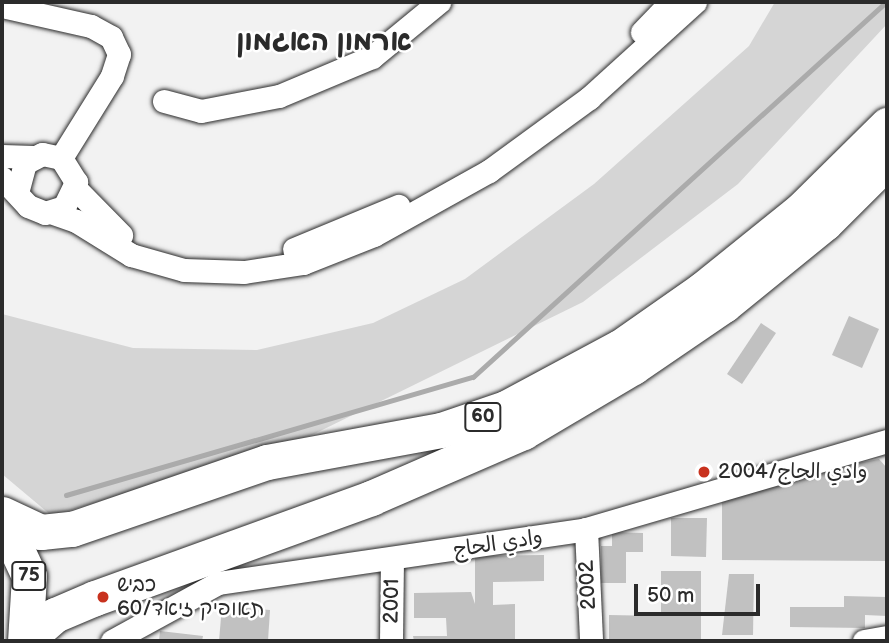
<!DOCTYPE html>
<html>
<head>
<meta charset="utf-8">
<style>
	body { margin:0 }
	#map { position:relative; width:889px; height:643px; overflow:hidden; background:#f2f2f2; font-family:"Balsamiq Sans","Playpen Sans Arabic","Playpen Sans Hebrew",sans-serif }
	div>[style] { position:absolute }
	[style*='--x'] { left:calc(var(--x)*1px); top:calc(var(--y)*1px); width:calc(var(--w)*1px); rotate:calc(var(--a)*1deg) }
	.green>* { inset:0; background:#d5d5d5 }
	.stream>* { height:5px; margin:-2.5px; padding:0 2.5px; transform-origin:2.5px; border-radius:2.5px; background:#ababab }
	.building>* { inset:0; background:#c1c1c1 }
	.roads { filter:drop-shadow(0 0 2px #2b2b2b) drop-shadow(0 0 2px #2b2b2b) }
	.minor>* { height:23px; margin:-11.5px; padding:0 11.5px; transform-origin:11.5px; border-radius:11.5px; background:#fff }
	.highway>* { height:35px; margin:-17.5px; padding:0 17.5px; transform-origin:17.5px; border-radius:17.5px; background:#fff }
	.dots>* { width:19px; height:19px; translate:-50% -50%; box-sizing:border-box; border:4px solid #fff; border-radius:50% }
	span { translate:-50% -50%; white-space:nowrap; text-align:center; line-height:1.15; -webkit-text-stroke:5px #fff; paint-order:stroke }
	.shield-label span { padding:2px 5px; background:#fff; border:2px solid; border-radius:5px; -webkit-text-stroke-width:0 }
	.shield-label { font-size:19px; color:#2b2b2b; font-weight:700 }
	.poi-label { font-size:21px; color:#2b2b2b }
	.left { translate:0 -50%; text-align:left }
	.street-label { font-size:21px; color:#2b2b2b }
	.district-label { font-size:28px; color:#2b2b2b; font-weight:700 }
	.frame { position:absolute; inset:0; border:4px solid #2b2b2b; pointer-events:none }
	.scale { position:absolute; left:634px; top:584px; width:126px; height:32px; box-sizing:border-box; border:4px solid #2b2b2b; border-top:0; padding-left:9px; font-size:21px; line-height:24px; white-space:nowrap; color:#2b2b2b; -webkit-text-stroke:5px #fff; paint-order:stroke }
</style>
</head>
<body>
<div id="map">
	<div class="green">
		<div style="clip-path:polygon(775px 2px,887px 2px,887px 24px,738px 184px,583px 302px,312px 435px,52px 516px,2px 474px,2px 314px,133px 348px,257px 350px,373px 323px,465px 279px,594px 184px,749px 46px)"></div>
	</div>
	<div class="stream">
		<div style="--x:66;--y:495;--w:424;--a:-16.2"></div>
		<div style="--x:473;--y:377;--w:558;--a:-42.24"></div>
	</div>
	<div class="building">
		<div style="clip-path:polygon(849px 316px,879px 329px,862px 368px,832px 355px)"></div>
		<div style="clip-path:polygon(761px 323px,776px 333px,742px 384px,727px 374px)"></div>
		<div style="clip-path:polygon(879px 459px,887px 468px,887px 561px,722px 560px,722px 489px)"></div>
		<div style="clip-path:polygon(671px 518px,707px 518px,706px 557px,671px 556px)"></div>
		<div style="clip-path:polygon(612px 532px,643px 533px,643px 552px,626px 552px,626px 583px,601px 583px,601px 546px,612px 546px)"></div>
		<div style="clip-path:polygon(544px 555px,544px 581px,493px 582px,493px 605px,515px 604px,515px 641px,414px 641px,413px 636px,447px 636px,446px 618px,414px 618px,414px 593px,471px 592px,475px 604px,475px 556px)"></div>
		<div style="clip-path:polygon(661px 571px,701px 571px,701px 641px,609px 641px,609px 615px,661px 616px)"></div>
		<div style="clip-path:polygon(729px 574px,754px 574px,753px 635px,722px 635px)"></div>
		<div style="clip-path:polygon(844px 596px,887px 597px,887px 616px,865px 615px,865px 628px,790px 627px,790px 607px,844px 607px)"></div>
		<div style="clip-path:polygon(222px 606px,270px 610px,268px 641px,219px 641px)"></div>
		<div style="clip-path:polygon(160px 631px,203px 636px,202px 641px,159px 641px)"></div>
	</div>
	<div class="roads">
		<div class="minor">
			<div style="--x:2;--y:6;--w:91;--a:12.7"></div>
			<div style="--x:91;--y:26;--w:23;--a:29"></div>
			<div style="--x:111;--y:37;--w:19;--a:65"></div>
			<div style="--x:119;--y:54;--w:23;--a:108"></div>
			<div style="--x:112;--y:76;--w:97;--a:121.9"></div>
			<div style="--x:642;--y:32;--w:42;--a:-46"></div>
			<div style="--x:164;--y:101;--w:38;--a:15"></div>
			<div style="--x:201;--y:111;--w:79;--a:-10.9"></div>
			<div style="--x:279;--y:96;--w:101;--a:-22.8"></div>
			<div style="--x:372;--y:57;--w:87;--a:-39.4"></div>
			<div style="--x:2;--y:156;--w:31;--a:2"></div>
			<div style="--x:2;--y:178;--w:38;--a:47"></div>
			<div style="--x:28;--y:206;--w:18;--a:22"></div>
			<div style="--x:45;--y:213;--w:20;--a:-18"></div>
			<div style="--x:64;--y:207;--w:28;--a:-64"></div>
			<div style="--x:76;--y:182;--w:28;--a:-122"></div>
			<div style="--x:61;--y:158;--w:19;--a:-168"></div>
			<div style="--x:42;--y:154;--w:19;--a:152"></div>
			<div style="--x:25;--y:163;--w:28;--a:105"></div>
			<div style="--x:75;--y:188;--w:66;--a:45.6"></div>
			<div style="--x:50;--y:212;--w:28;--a:19"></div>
			<div style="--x:76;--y:221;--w:65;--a:31.7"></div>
			<div style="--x:131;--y:255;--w:55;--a:15.8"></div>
			<div style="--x:184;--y:270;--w:60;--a:1.9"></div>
			<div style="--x:244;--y:272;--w:60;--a:-8.7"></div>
			<div style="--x:303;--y:263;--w:76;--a:-21.5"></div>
			<div style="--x:374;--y:235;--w:132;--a:-29.1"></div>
			<div style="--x:489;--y:171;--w:124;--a:-36.1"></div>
			<div style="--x:589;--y:98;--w:143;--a:-42.2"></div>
			<div style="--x:294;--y:249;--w:113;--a:-22.5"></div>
			<div style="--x:586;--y:529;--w:112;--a:87.4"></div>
			<div style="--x:112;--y:641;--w:121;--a:-28.7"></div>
			<div style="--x:218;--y:583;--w:372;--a:-8.3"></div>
			<div style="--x:586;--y:529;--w:314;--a:-16.3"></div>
			<div style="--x:391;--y:641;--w:80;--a:-89.3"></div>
			<div style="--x:864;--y:641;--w:23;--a:-10"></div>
		</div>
		<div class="highway">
			<div style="--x:2;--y:514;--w:43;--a:24.8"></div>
			<div style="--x:41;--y:532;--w:31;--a:-6"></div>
			<div style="--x:72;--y:529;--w:206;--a:-19"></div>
			<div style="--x:267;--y:462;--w:177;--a:-10.4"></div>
			<div style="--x:441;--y:430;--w:69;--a:-18.7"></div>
			<div style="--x:506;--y:408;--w:129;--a:-28.2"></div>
			<div style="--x:620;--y:347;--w:101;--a:-34.9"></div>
			<div style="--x:703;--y:289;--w:126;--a:-38.9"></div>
			<div style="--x:801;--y:210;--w:121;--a:-44.7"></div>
			<div style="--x:2;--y:518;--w:64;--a:65"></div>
			<div style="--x:29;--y:576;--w:65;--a:93.5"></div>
			<div style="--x:26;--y:640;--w:38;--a:-41"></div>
			<div style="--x:55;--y:615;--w:43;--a:-23"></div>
			<div style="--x:95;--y:598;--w:294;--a:-19.9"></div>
			<div style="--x:371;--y:498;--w:166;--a:-23.5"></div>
			<div style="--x:523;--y:432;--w:128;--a:-30.6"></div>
			<div style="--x:633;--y:367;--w:110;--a:-34.3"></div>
			<div style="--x:724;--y:305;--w:130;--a:-39.1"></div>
			<div style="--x:825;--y:223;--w:88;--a:-45"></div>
		</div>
	</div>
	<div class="dots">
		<div style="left:704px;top:472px;background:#c8321e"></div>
		<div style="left:103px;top:597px;background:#c8321e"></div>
	</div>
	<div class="shield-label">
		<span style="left:483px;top:417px">60</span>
		<span style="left:29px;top:576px">75</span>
	</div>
	<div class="poi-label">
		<span class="left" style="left:718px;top:472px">وادي الحاج/2004</span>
		<span class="left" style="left:117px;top:597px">כביש<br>60/תאופיק זיאד</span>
	</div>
	<div class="street-label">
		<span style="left:498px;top:544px;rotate:-9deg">وادي الحاج</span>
		<span style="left:588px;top:585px;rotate:-93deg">2002</span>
		<span style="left:392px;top:601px;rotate:-89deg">2001</span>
	</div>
	<div class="district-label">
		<span style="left:324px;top:42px">ארמון האגמון</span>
	</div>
	<div class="frame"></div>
	<div class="scale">50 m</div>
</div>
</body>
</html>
